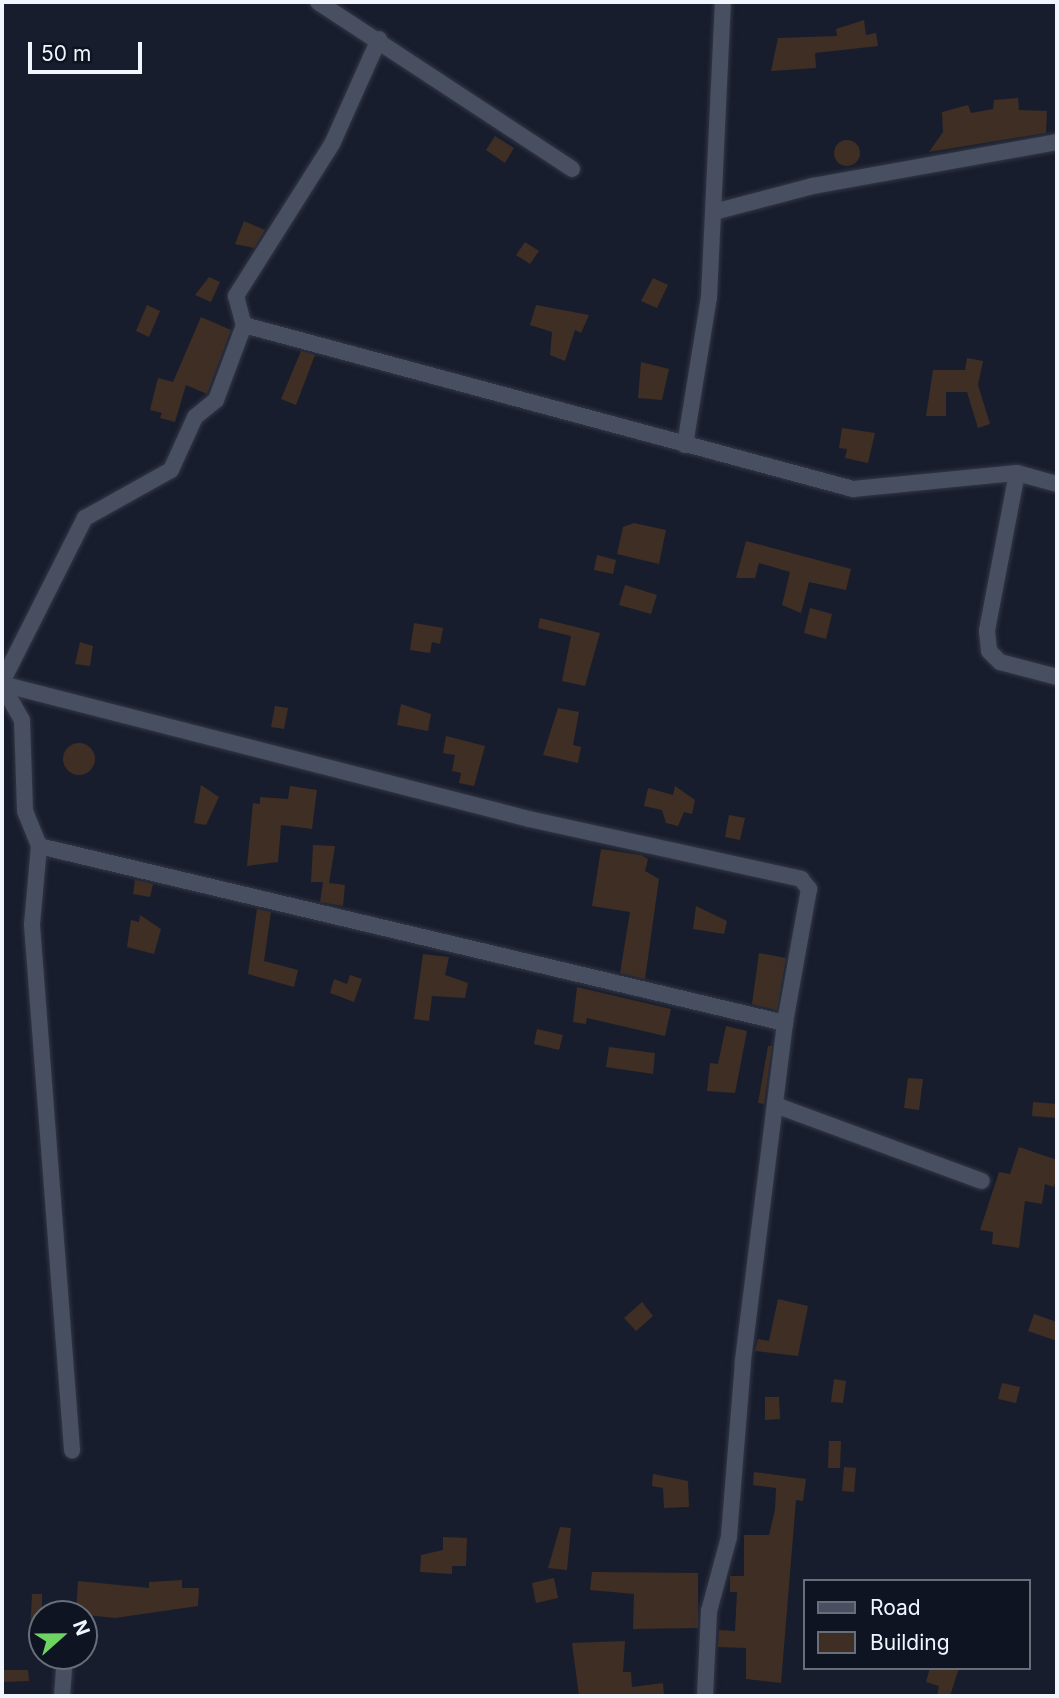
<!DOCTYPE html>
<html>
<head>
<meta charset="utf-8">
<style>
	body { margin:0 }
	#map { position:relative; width:1059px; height:1698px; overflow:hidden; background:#181d2d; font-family:Inter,sans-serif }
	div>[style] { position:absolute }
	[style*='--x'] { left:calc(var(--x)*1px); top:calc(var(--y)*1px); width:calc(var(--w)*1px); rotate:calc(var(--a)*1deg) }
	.building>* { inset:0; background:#3f2e23 }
	.round { border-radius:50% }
	.roads { filter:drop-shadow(0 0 2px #333744) drop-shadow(0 0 2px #333744) }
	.minor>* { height:16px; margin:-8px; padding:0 8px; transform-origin:8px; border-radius:8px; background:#484f61 }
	span { translate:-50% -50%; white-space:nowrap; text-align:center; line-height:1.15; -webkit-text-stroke:5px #0f1423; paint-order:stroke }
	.frame { position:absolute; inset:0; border:4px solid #f1f5fe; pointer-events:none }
	.legend { position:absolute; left:803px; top:1579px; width:228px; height:91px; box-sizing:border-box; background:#0f1423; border:2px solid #696e7b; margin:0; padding:9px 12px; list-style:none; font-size:21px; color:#f1f5fe }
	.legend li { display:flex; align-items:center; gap:14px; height:35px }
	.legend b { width:35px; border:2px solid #696e7b }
	.north { position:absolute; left:28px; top:1600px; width:70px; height:70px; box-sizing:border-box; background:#0f1423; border:2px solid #696e7b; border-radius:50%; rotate:69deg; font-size:19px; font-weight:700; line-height:28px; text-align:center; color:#f1f5fe }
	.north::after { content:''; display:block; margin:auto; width:24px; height:32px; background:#6dd361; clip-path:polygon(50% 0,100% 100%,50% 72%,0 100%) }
	.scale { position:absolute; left:28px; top:42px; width:114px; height:32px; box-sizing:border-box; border:4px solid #f1f5fe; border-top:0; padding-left:9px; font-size:21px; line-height:24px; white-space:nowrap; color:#f1f5fe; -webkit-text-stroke:5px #0f1423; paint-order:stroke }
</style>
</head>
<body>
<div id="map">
	<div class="building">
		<div style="clip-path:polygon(864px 20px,866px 35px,876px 33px,878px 46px,815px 53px,816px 68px,771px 71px,778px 38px,837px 36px,836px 29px)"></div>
		<div style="clip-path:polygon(1018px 98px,1019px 110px,1047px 111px,1046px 133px,929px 152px,943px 132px,942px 112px,968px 105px,971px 113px,993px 109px,994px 100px)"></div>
		<div style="clip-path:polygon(495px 136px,514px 148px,505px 163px,486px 150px)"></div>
		<div class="round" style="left:834px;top:140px;width:26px;height:26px"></div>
		<div style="clip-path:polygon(244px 221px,265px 230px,254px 248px,235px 244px)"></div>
		<div style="clip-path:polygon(525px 242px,539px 251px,530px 264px,516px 255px)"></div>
		<div style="clip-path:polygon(209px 277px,220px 282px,211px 302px,195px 295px)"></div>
		<div style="clip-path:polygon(653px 278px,668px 285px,657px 308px,641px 301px)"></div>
		<div style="clip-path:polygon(147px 305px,160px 311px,149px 337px,136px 331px)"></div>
		<div style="clip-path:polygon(536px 305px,589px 315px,581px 333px,575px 330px,565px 361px,550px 355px,552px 332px,530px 325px)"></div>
		<div style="clip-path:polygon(201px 317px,231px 330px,207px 394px,186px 385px,175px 422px,160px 418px,162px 413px,150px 410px,158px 378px,173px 382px)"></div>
		<div style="clip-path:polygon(301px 351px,315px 355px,296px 405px,281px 399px)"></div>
		<div style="clip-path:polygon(967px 358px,983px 361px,978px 385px,990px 424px,978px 428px,967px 392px,946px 392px,946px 416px,926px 416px,933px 370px,965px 370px)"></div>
		<div style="clip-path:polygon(641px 362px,669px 369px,662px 400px,638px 398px)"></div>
		<div style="clip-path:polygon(842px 428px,875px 433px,868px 463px,845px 458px,847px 449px,839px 448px)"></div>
		<div style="clip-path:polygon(634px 523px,666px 530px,659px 564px,617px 554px,623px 527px)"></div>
		<div style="clip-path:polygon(746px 541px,851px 569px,846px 590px,809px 582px,801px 613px,782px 605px,790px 572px,759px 563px,755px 578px,736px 578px)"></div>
		<div style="clip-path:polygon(597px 555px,616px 560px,613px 574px,594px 570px)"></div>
		<div style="clip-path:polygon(625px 585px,657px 595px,651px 614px,619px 605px)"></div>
		<div style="clip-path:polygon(810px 608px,832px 614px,826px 639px,804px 633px)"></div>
		<div style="clip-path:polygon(540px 618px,600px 633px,585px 686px,562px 681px,571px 636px,538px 628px)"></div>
		<div style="clip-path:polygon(414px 623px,443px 628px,440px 644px,432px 642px,430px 653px,410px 650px)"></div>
		<div style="clip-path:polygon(80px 642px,93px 646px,90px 666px,75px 664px)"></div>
		<div style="clip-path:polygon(401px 704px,431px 714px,428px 731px,397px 725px)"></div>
		<div style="clip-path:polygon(275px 706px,288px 708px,284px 729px,271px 727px)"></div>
		<div style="clip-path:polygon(558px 708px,579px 712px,573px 745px,581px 747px,578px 763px,543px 755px)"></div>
		<div style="clip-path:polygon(446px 736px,485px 746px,474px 786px,459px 783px,461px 773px,452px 771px,455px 755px,443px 753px)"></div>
		<div class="round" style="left:63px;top:743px;width:32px;height:32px"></div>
		<div style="clip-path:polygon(201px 785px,219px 797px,206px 825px,194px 823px)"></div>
		<div style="clip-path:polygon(290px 786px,317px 790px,312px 829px,281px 825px,278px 862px,247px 866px,253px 803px,260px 804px,260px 797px,288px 799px)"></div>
		<div style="clip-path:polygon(675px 786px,695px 800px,692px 814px,684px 812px,678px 826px,666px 823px,662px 810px,644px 806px,648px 788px,673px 795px)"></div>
		<div style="clip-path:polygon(729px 815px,745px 818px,740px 840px,725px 837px)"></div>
		<div style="clip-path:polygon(313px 845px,335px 846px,329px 883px,345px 885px,343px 906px,320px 902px,323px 882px,311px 882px)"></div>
		<div style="clip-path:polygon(601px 849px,641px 855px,648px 859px,645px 871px,659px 879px,645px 979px,620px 973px,630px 912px,592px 906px)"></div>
		<div style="clip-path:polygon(135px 880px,153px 884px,150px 897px,133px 894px)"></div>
		<div style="clip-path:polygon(696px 906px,727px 921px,724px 934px,693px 929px)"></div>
		<div style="clip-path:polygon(257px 909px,271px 912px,264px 961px,298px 970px,294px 987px,248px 974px)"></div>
		<div style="clip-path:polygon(140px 915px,161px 929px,154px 954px,127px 947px,131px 920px,139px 922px)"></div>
		<div style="clip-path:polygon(759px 953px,786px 958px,777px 1010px,752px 1004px)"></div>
		<div style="clip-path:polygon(423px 954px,449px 957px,445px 975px,468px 983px,465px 998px,432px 996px,429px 1021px,414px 1019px)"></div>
		<div style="clip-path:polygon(350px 975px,362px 979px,354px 1002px,330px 993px,334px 979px,347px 984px)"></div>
		<div style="clip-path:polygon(577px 987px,671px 1009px,665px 1036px,587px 1018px,586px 1024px,573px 1022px)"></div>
		<div style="clip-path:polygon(726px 1026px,747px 1031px,735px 1093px,707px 1091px,710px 1063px,718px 1064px)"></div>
		<div style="clip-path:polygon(537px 1029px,563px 1035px,559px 1050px,534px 1044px)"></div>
		<div style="clip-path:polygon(768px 1046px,772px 1046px,764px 1104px,758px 1103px)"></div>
		<div style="clip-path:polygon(609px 1047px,655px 1053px,653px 1074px,606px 1067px)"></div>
		<div style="clip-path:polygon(908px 1078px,923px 1079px,919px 1110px,904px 1108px)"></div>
		<div style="clip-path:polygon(1033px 1102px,1057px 1104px,1057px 1118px,1032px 1116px)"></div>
		<div style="clip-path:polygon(1019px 1147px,1057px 1160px,1057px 1176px,1054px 1187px,1045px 1184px,1042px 1204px,1025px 1201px,1019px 1248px,992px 1244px,993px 1232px,980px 1230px,999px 1172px,1010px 1174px)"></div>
		<div style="clip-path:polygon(778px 1299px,808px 1306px,798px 1356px,755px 1351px,758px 1339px,769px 1341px)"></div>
		<div style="clip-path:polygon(642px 1302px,653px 1316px,636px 1331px,624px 1318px)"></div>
		<div style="clip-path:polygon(1034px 1314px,1057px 1322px,1057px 1341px,1028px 1331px)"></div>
		<div style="clip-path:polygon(834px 1379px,846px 1381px,843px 1403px,831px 1402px)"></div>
		<div style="clip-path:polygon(1002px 1383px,1020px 1387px,1016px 1403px,998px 1399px)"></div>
		<div style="clip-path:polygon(765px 1397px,779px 1397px,780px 1419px,765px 1420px)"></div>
		<div style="clip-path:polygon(829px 1441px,841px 1441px,840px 1468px,828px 1468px)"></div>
		<div style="clip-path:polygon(844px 1467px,856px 1468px,854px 1492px,842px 1491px)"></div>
		<div style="clip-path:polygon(754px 1472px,806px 1479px,803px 1501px,796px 1500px,781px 1683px,746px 1679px,746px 1648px,718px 1647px,719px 1630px,735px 1631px,737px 1592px,730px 1592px,730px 1576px,744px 1576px,744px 1535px,769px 1535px,775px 1510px,776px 1488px,753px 1485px)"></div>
		<div style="clip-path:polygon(653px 1474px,688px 1481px,689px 1507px,664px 1508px,663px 1488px,652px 1486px)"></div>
		<div style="clip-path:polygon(560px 1527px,571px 1528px,567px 1570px,548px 1568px)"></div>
		<div style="clip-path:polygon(443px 1537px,467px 1538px,466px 1566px,452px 1566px,452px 1574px,420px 1572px,421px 1555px,443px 1550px)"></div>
		<div style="clip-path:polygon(592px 1572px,698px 1573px,698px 1628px,633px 1629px,634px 1594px,590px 1590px)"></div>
		<div style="clip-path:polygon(554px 1578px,558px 1598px,536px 1603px,532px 1583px)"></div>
		<div style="clip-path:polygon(182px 1580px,182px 1588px,199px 1588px,198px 1606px,115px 1618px,76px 1614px,78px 1581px,149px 1588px,149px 1582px)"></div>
		<div style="clip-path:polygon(32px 1594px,42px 1594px,42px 1635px,30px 1634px)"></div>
		<div style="clip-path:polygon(625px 1641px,623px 1672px,631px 1672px,632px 1687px,663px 1683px,664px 1695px,579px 1696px,572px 1643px)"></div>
		<div style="clip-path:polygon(930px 1668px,959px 1668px,950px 1696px,937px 1696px,939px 1686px,926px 1682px)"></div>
		<div style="clip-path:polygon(2px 1670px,28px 1670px,29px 1681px,2px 1682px)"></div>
	</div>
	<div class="roads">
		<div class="minor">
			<div style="--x:318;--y:2;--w:304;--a:33.3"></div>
			<div style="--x:379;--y:39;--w:115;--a:114.1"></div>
			<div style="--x:332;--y:144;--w:180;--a:122.3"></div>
			<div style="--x:236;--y:296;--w:30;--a:75"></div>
			<div style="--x:244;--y:325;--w:631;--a:15.07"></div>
			<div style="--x:853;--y:489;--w:165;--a:-5.6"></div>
			<div style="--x:1017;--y:473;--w:41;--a:15.4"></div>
			<div style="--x:714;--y:212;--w:102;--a:-14.7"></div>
			<div style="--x:813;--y:186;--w:248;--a:-10.2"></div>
			<div style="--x:685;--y:445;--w:150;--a:-80.8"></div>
			<div style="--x:709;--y:297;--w:295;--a:-87.3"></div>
			<div style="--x:1017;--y:473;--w:161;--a:100.8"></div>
			<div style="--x:987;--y:631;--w:20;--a:84"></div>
			<div style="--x:989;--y:651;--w:16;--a:45"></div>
			<div style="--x:1000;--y:662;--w:59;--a:14.7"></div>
			<div style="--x:2;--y:682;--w:184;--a:-63.2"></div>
			<div style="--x:85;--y:518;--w:98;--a:-29.2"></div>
			<div style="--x:171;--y:470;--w:58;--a:-65.6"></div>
			<div style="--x:195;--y:417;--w:27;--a:-39"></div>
			<div style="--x:216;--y:400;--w:80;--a:-69.5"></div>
			<div style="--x:2;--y:684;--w:544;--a:14.37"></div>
			<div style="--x:529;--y:819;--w:279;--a:12.4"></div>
			<div style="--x:801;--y:879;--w:13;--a:51"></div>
			<div style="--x:809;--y:889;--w:136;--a:100.2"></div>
			<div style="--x:785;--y:1023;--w:342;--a:97.1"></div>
			<div style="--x:743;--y:1362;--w:176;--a:94.6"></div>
			<div style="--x:729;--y:1537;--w:77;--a:105.1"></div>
			<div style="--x:709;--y:1611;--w:85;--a:92.7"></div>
			<div style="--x:2;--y:685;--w:40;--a:60.3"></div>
			<div style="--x:22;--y:720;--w:91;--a:88.1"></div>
			<div style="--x:25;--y:811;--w:38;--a:68"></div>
			<div style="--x:39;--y:846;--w:79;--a:95.1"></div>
			<div style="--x:32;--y:925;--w:527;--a:85.64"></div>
			<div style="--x:39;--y:846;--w:767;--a:13.35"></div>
			<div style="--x:778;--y:1106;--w:217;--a:20.2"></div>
			<div style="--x:62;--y:1696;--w:40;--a:-85.7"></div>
		</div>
	</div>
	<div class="frame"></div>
	<ul class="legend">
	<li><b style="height:9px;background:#484f61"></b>Road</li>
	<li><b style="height:19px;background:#3f2e23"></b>Building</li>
	</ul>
	<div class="north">N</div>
	<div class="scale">50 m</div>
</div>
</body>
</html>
